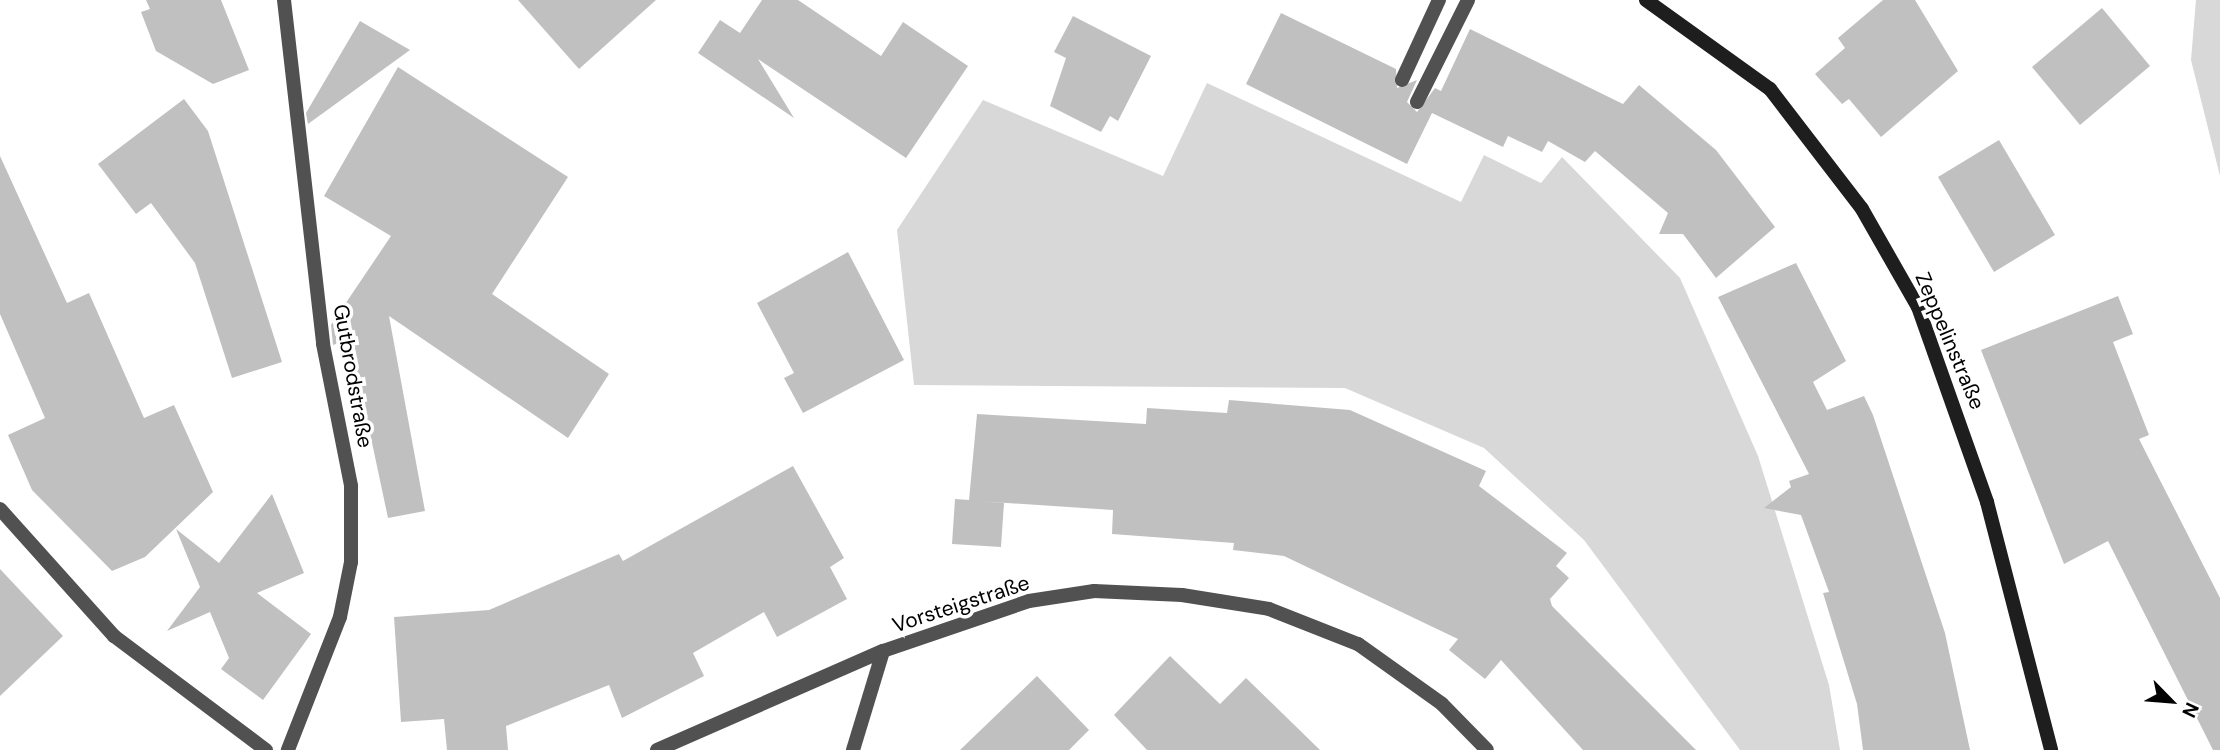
<!DOCTYPE html>
<html>
<head>
<meta charset="utf-8">
<style>
	body { margin:0 }
	#map { position:relative; width:2220px; height:750px; overflow:hidden; background:#fff; font-family:"DM Sans",sans-serif }
	div>[style] { position:absolute }
	[style*='--x'] { left:calc(var(--x)*1px); top:calc(var(--y)*1px); width:calc(var(--w)*1px); rotate:calc(var(--a)*1deg) }
	.green>* { inset:0; background:#d8d8d8 }
	.building>* { inset:0; background:#c0c0c0 }
	.lane>* { height:14px; margin:-7px; padding:0 7px; transform-origin:7px; border-radius:7px; background:#515151 }
	.street>* { height:14px; margin:-7px; padding:0 7px; transform-origin:7px; border-radius:7px; background:#515151 }
	.secondary>* { height:14px; margin:-7px; padding:0 7px; transform-origin:7px; border-radius:7px; background:#1e1e1e }
	span { translate:-50% -50%; white-space:nowrap; text-align:center; line-height:1.15; -webkit-text-stroke:7px #fff; paint-order:stroke }
	.street-label { font-size:21px; color:#000 }
	.north { position:absolute; left:2136px; top:666px; width:70px; height:70px; -webkit-text-stroke:5px #fff; paint-order:stroke; rotate:115deg; font-size:19px; font-weight:700; line-height:28px; text-align:center; color:#000 }
	.north::after { content:''; display:block; margin:auto; width:24px; height:32px; background:#000; clip-path:polygon(50% 0,100% 100%,50% 72%,0 100%) }
</style>
</head>
<body>
<div id="map">
	<div class="green">
		<div style="clip-path:polygon(2196px 0,2220px 0,2220px 176px,2191px 60px)"></div>
		<div style="clip-path:polygon(1207px 83px,1461px 202px,1484px 155px,1541px 183px,1562px 157px,1680px 278px,1758px 456px,1829px 685px,1840px 750px,1740px 750px,1584px 540px,1484px 448px,1345px 388px,914px 385px,897px 230px,983px 100px,1163px 176px)"></div>
	</div>
	<div class="building">
		<div style="clip-path:polygon(146px 0,221px 0,249px 70px,213px 84px,156px 51px,141px 12px,150px 9px)"></div>
		<div style="clip-path:polygon(518px 0,656px 0,579px 69px)"></div>
		<div style="clip-path:polygon(762px 0,798px 0,881px 56px,903px 22px,968px 66px,906px 158px,758px 59px,794px 118px,698px 53px,720px 20px,740px 33px)"></div>
		<div style="clip-path:polygon(1883px 0,1915px 0,1958px 71px,1881px 137px,1849px 99px,1842px 104px,1815px 74px,1845px 48px,1838px 38px)"></div>
		<div style="clip-path:polygon(2102px 8px,2150px 66px,2080px 125px,2032px 67px)"></div>
		<div style="clip-path:polygon(1281px 13px,1396px 69px,1397px 88px,1417px 80px,1407px 102px,1417px 112px,1435px 88px,1441px 91px,1470px 29px,1623px 104px,1639px 85px,1716px 150px,1775px 227px,1716px 278px,1683px 234px,1659px 234px,1668px 213px,1595px 151px,1585px 162px,1548px 141px,1542px 152px,1508px 136px,1503px 147px,1432px 113px,1407px 164px,1246px 84px)"></div>
		<div style="clip-path:polygon(1073px 16px,1151px 56px,1118px 121px,1110px 116px,1101px 132px,1050px 106px,1066px 58px,1054px 52px)"></div>
		<div style="clip-path:polygon(360px 21px,410px 50px,308px 124px,306px 113px)"></div>
		<div style="clip-path:polygon(398px 67px,568px 177px,492px 294px,609px 374px,568px 438px,389px 316px,425px 511px,388px 518px,350px 339px,333px 345px,331px 325px,391px 236px,324px 196px)"></div>
		<div style="clip-path:polygon(184px 99px,208px 131px,282px 362px,232px 378px,195px 263px,151px 203px,136px 214px,98px 164px)"></div>
		<div style="clip-path:polygon(1999px 140px,2055px 235px,1994px 272px,1938px 177px)"></div>
		<div style="clip-path:polygon(0 156px,67px 303px,89px 293px,144px 418px,174px 405px,213px 492px,145px 557px,112px 571px,32px 490px,8px 435px,45px 418px,0 314px)"></div>
		<div style="clip-path:polygon(848px 252px,904px 360px,803px 413px,784px 378px,794px 373px,757px 303px)"></div>
		<div style="clip-path:polygon(1796px 263px,1846px 361px,1813px 382px,1827px 410px,1864px 396px,1873px 415px,1945px 633px,1970px 750px,1863px 750px,1857px 704px,1823px 593px,1829px 592px,1801px 515px,1764px 508px,1791px 487px,1789px 481px,1809px 474px,1718px 297px)"></div>
		<div style="clip-path:polygon(2118px 296px,2133px 334px,2113px 342px,2149px 435px,2139px 439px,2220px 598px,2220px 750px,2213px 750px,2108px 541px,2064px 564px,1981px 350px)"></div>
		<div style="clip-path:polygon(1229px 400px,1350px 410px,1486px 471px,1479px 486px,1567px 553px,1556px 566px,1569px 578px,1550px 599px,1552px 606px,1696px 750px,1583px 750px,1501px 660px,1485px 679px,1449px 650px,1458px 639px,1284px 556px,1233px 550px,1234px 543px,1112px 534px,1113px 510px,978px 501px,1004px 503px,1001px 547px,952px 544px,955px 499px,969px 500px,977px 414px,1146px 424px,1147px 408px,1227px 413px)"></div>
		<div style="clip-path:polygon(793px 466px,844px 558px,830px 567px,847px 599px,777px 637px,764px 612px,693px 653px,704px 676px,622px 718px,609px 685px,506px 726px,508px 750px,447px 750px,444px 719px,401px 722px,394px 617px,489px 610px,619px 554px,623px 561px)"></div>
		<div style="clip-path:polygon(272px 494px,304px 573px,257px 593px,311px 634px,263px 700px,221px 669px,229px 658px,210px 612px,167px 631px,200px 587px,176px 529px,219px 563px)"></div>
		<div style="clip-path:polygon(0 569px,63px 636px,0 696px)"></div>
		<div style="clip-path:polygon(1170px 656px,1220px 704px,1246px 678px,1320px 750px,1147px 750px,1114px 715px)"></div>
		<div style="clip-path:polygon(1037px 676px,1089px 730px,1069px 750px,960px 750px)"></div>
	</div>
	<div class="lane">
		<div style="--x:1402;--y:80;--w:88;--a:-65.2"></div>
		<div style="--x:1417;--y:102;--w:114;--a:-63.4"></div>
	</div>
	<div class="street">
		<div style="--x:284;--y:0;--w:346;--a:83.5"></div>
		<div style="--x:323;--y:344;--w:145;--a:78.8"></div>
		<div style="--x:351;--y:486;--w:76;--a:90"></div>
		<div style="--x:351;--y:562;--w:56;--a:101.3"></div>
		<div style="--x:340;--y:617;--w:143;--a:111.4"></div>
		<div style="--x:0;--y:509;--w:171;--a:48.1"></div>
		<div style="--x:114;--y:636;--w:190;--a:36.9"></div>
		<div style="--x:657;--y:750;--w:247;--a:-23.7"></div>
		<div style="--x:853;--y:750;--w:103;--a:-73.1"></div>
		<div style="--x:883;--y:651;--w:154;--a:-18.9"></div>
		<div style="--x:1029;--y:601;--w:66;--a:-8.7"></div>
		<div style="--x:1094;--y:591;--w:88;--a:2.6"></div>
		<div style="--x:1182;--y:595;--w:88;--a:9.1"></div>
		<div style="--x:1269;--y:609;--w:96;--a:21.5"></div>
		<div style="--x:1358;--y:644;--w:103;--a:35.5"></div>
		<div style="--x:1442;--y:704;--w:64;--a:45.6"></div>
	</div>
	<div class="secondary">
		<div style="--x:1646;--y:0;--w:153;--a:35.7"></div>
		<div style="--x:1770;--y:89;--w:151;--a:52.5"></div>
		<div style="--x:1862;--y:209;--w:113;--a:60.3"></div>
		<div style="--x:1918;--y:307;--w:207;--a:70.5"></div>
		<div style="--x:1987;--y:502;--w:256;--a:75.5"></div>
	</div>
	<div class="street-label">
		<span style="left:1950px;top:341px;rotate:67deg">Zeppelinstraße</span>
		<span style="left:353px;top:376px;rotate:80deg">Gutbrodstraße</span>
		<span style="left:961px;top:604px;rotate:-18deg">Vorsteigstraße</span>
	</div>
	<div class="north">N</div>
</div>
</body>
</html>
